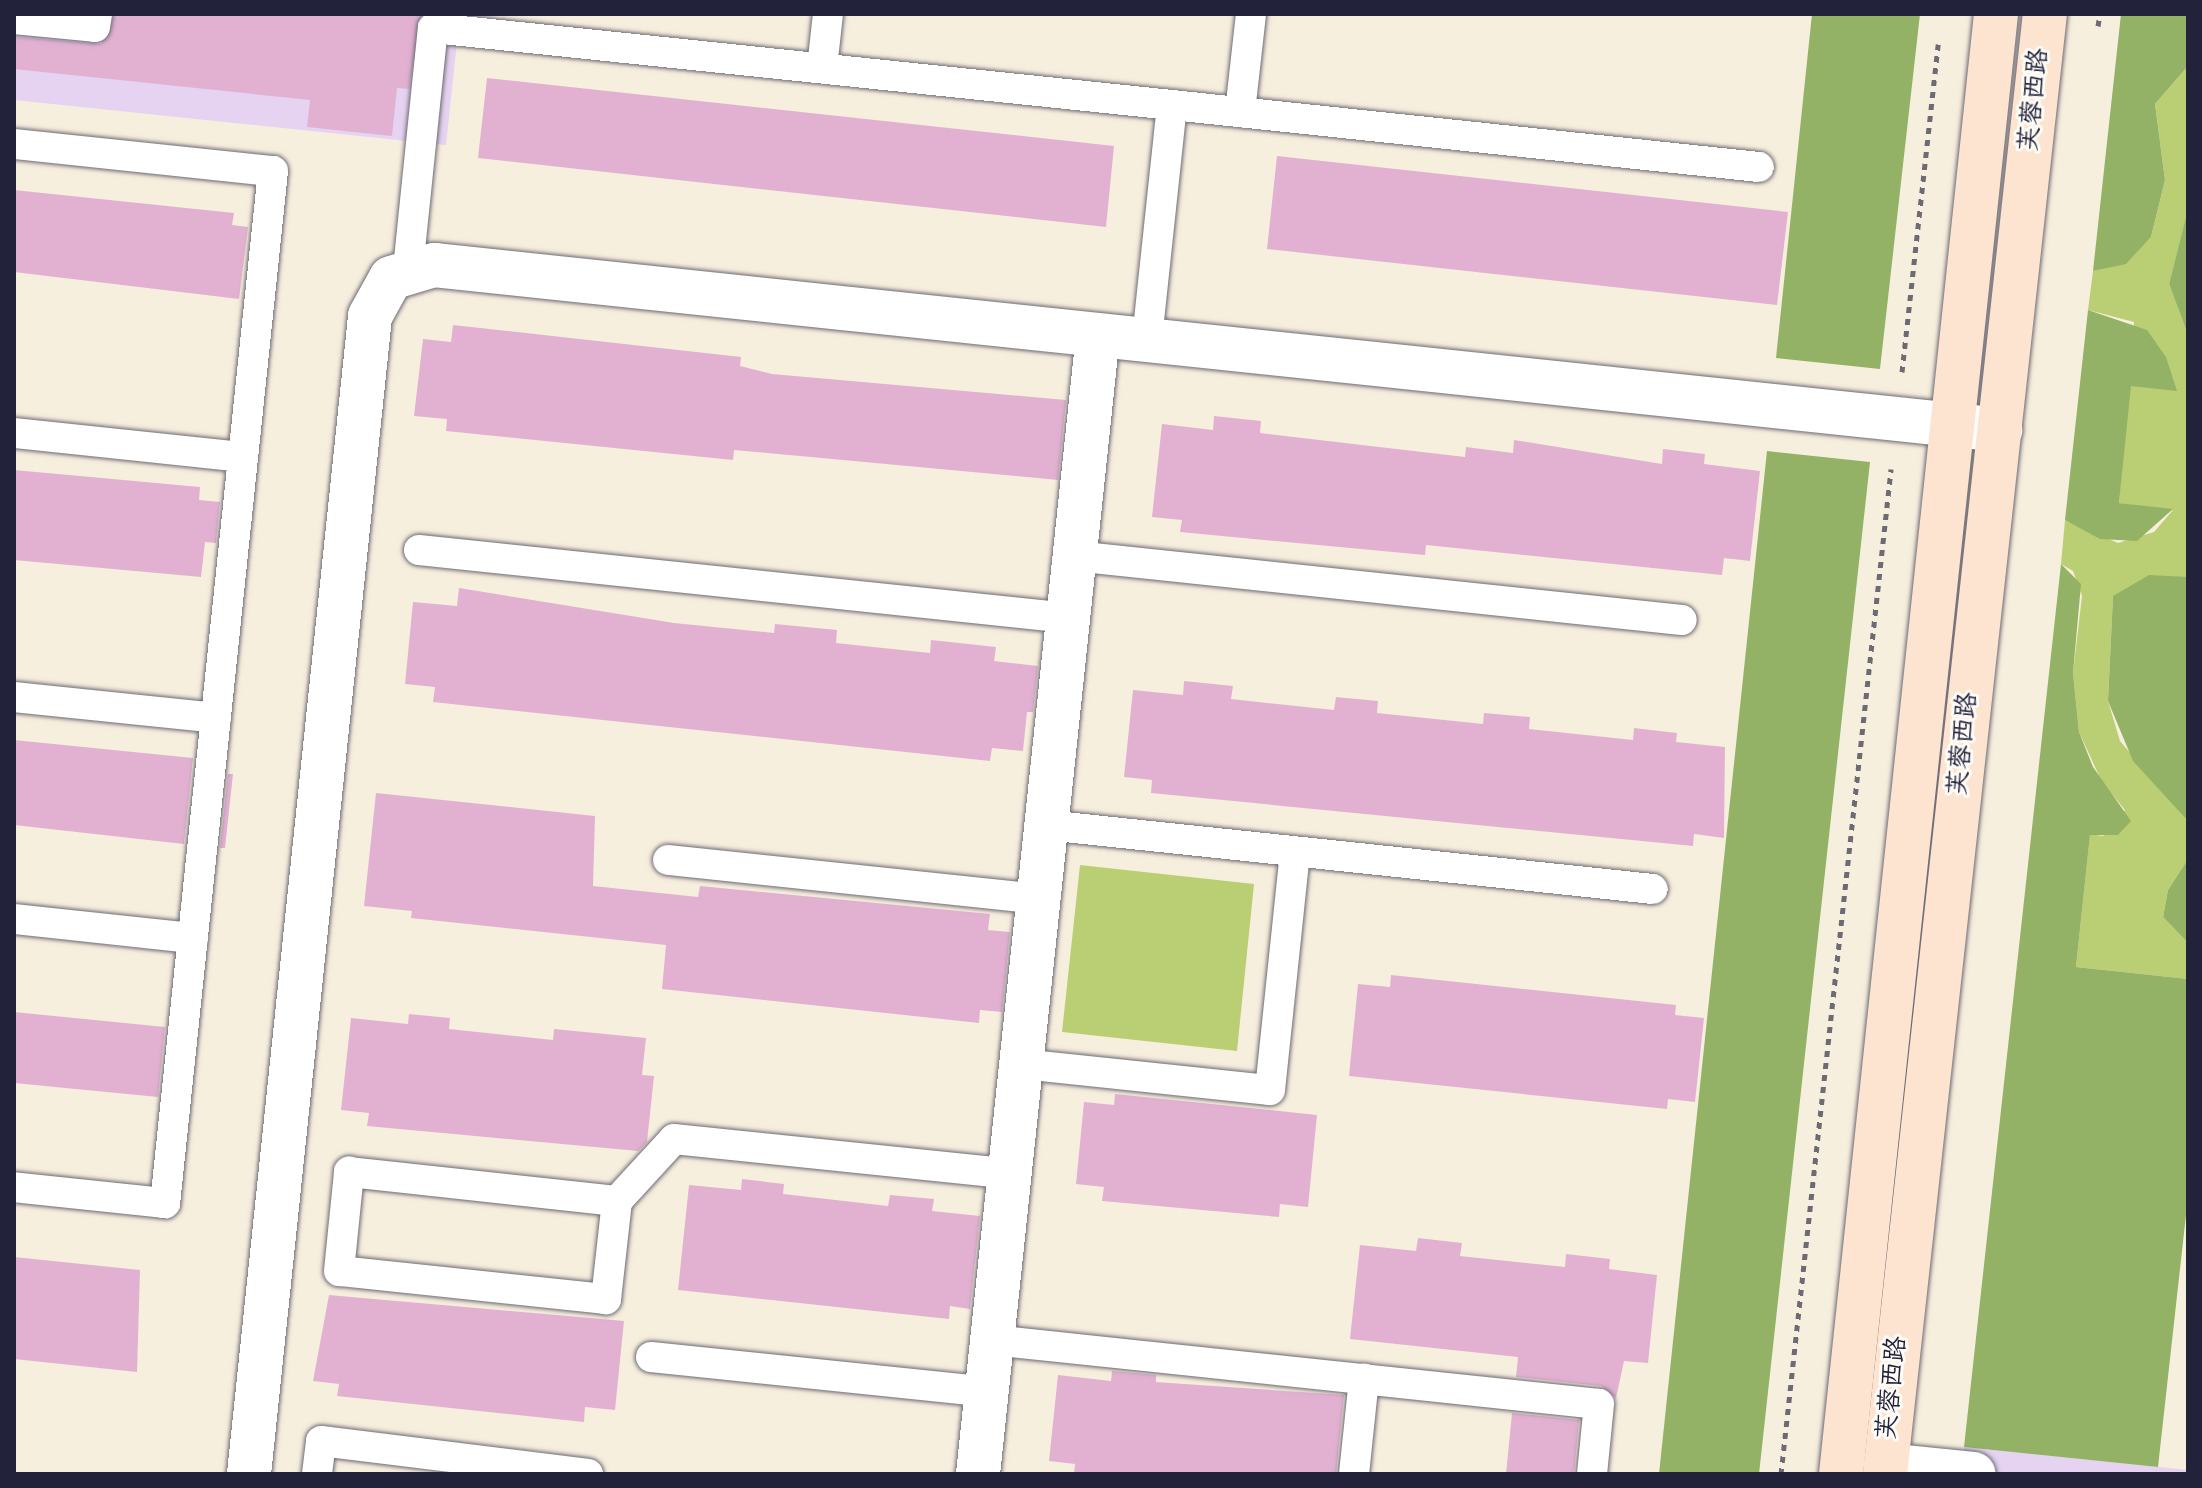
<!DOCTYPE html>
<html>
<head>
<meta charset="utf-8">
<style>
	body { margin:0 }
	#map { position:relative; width:2202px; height:1488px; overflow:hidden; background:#f7efde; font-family:Dekko,"LXGW WenKai TC",sans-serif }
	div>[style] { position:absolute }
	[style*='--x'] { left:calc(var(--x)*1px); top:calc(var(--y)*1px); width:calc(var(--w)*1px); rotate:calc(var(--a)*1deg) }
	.built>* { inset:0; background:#e5d3f1 }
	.green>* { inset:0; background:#bacf74 }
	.forest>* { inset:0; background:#93b266 }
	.building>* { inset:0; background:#e2b1d2 }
	.path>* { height:5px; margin-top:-2.5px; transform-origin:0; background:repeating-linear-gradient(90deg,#6d6a74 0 6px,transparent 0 12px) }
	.roads { filter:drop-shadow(0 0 2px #6d6a74) drop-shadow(0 0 2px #6d6a74) }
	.service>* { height:30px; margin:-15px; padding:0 15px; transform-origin:15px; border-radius:15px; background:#fff }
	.minor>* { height:44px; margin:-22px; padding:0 22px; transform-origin:22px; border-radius:22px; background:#fff }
	.secondary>* { height:44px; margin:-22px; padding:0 22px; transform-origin:22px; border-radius:22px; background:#fde4d0 }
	span { translate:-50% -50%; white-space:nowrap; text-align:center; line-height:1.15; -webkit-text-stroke:6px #fdfcf7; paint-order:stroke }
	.street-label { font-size:26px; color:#22223b }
	.frame { position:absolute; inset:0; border:16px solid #22223b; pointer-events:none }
</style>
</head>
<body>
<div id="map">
	<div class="built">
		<div style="clip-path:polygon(14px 14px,460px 14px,446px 145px,14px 100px)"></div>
		<div style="clip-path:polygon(1964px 1447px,2188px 1470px,2188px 1474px,1961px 1474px)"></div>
	</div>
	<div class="green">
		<div style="clip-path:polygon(2188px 66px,2188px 210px,2169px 284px,2188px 335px,2188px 577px,2113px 596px,2108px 701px,2120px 741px,2188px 821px,2188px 859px,2168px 890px,2163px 917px,2188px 943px,2188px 979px,2076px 967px,2090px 834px,2103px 836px,2125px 810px,2102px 782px,2079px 732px,2073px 673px,2082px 596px,2073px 571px,2061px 564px,2065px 520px,2118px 543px,2154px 532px,2173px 510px,2119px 503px,2134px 322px,2088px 310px,2093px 271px,2126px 263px,2151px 237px,2165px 180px,2155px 104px)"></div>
		<div style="clip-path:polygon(1080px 865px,1254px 884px,1237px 1051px,1062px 1032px)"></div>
	</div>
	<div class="forest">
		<div style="clip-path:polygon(1812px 14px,1920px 14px,1880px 369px,1776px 358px)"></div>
		<div style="clip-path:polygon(2121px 14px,2188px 14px,2188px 66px,2155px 104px,2165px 180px,2151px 237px,2126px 264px,2093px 271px)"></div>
		<div style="clip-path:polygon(2188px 209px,2188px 335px,2169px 284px)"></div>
		<div style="clip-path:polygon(2088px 310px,2147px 330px,2166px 357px,2177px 391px,2131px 386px,2119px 503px,2173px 509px,2137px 541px,2100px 539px,2065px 520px)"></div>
		<div style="clip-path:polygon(1767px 451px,1870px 462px,1759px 1474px,1659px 1474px)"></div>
		<div style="clip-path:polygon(2061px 564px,2081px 584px,2073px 673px,2079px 732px,2093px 767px,2131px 821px,2118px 835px,2090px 835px,2076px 967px,2188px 979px,2188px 1197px,2158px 1467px,1964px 1447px)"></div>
		<div style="clip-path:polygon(2149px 575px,2188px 577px,2188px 821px,2133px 761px,2108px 701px,2113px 596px)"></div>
		<div style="clip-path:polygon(2188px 859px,2188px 943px,2163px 917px,2168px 890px)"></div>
	</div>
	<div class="building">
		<div style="clip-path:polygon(115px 14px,422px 14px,409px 89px,397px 88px,392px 136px,307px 127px,310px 100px,14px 69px,14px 37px,101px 44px)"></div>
		<div style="clip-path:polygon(487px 78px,1114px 146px,1106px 227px,478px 158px)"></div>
		<div style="clip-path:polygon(1277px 156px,1788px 212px,1777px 305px,1267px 249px)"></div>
		<div style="clip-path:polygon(14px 190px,234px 213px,232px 225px,248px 227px,239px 299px,14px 272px)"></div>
		<div style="clip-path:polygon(453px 325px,741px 357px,740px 366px,772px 374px,1066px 400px,1058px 480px,734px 450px,733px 460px,446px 431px,447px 419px,414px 416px,423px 339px,451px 342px)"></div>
		<div style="clip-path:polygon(1214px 416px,1261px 421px,1260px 433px,1465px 457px,1466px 447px,1513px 453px,1514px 440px,1662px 464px,1663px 449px,1705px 454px,1704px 464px,1760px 471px,1750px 561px,1724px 558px,1722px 575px,1426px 545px,1425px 555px,1180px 532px,1182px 520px,1152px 517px,1162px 424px,1213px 430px)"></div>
		<div style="clip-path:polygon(14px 470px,200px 487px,199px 500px,220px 502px,216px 543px,205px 542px,201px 577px,14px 560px)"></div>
		<div style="clip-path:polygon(459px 588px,674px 623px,774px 633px,775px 624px,837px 630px,836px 643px,930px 653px,931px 640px,996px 647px,994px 661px,1038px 666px,1033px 712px,1027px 712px,1023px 751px,992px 748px,990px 761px,433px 702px,435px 687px,405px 684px,413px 602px,457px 606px)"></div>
		<div style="clip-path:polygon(1184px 681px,1233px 686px,1231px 699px,1334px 710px,1336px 697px,1378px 701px,1377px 713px,1483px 724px,1484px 713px,1530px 717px,1529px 729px,1633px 740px,1634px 728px,1677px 733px,1676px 742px,1725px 747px,1724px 838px,1694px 834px,1693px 846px,1151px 793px,1152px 780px,1124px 777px,1133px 690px,1183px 695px)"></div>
		<div style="clip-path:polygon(14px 740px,193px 758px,184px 844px,14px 825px)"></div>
		<div style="clip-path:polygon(228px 774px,233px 774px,225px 848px,220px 848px)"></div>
		<div style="clip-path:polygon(376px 793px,595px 816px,593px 886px,698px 897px,700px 886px,990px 914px,988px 930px,1010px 932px,1002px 1012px,980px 1010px,979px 1023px,662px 989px,666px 945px,411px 918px,412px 911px,364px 906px)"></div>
		<div style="clip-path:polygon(1391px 975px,1676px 1005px,1675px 1015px,1704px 1018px,1695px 1102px,1668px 1099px,1667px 1109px,1349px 1076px,1358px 984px,1390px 987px)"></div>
		<div style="clip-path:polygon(14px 1012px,165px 1027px,158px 1097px,14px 1083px)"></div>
		<div style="clip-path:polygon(409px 1014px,450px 1018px,449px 1029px,553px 1040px,554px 1029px,646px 1038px,642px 1075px,654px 1076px,647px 1142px,638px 1151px,367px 1126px,369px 1113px,341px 1110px,351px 1018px,408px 1024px)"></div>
		<div style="clip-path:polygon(1115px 1094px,1317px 1115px,1308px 1207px,1280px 1204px,1279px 1217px,1102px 1201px,1104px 1187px,1076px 1184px,1084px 1102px,1114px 1105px)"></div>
		<div style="clip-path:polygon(742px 1179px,784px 1184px,783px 1194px,888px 1206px,890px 1195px,934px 1199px,932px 1211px,980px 1216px,970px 1309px,950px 1306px,949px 1319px,678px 1290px,689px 1185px,741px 1190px)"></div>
		<div style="clip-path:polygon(1418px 1238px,1462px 1243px,1460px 1256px,1565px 1267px,1566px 1254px,1610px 1259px,1609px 1269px,1657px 1275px,1648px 1363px,1624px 1361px,1616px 1398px,1601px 1386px,1516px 1377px,1518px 1357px,1350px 1339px,1360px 1245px,1416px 1251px)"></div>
		<div style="clip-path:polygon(14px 1257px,140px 1270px,137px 1372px,14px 1359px)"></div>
		<div style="clip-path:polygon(329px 1295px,624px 1321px,615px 1410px,585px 1407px,584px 1422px,337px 1396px,339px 1384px,313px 1381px)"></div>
		<div style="clip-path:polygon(1112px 1371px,1156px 1375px,1156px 1382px,1344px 1395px,1336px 1474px,1074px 1474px,1075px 1464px,1049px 1461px,1058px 1375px,1111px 1381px)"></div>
		<div style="clip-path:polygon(1512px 1413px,1579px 1420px,1574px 1474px,1506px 1474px)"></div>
	</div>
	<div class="path">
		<div style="--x:2098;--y:26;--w:12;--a:-81"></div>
		<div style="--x:1902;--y:372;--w:330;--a:-83.7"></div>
		<div style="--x:1781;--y:1474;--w:1011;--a:-83.75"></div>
	</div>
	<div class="roads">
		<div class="service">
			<div style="--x:14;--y:19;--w:81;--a:5.6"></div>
			<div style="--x:95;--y:27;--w:13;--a:-81"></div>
			<div style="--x:822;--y:68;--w:54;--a:-83.7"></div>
			<div style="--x:1172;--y:105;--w:590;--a:6.03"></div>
			<div style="--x:1240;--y:112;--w:99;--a:-83.6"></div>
			<div style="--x:14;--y:144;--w:260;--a:6"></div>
			<div style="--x:273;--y:171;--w:1038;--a:95.97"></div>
			<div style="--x:165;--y:1203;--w:152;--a:-174"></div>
			<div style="--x:408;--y:269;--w:242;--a:-84.1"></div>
			<div style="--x:433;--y:28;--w:743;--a:5.95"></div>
			<div style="--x:1172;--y:105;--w:236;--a:96.1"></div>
			<div style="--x:14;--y:433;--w:230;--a:6"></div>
			<div style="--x:419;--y:550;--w:653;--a:5.98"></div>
			<div style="--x:1074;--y:556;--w:611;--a:6.01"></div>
			<div style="--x:14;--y:697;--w:203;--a:5.9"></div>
			<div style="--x:1046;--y:825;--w:610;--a:6.02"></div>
			<div style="--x:668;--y:860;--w:372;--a:6"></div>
			<div style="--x:14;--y:919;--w:180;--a:6.1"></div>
			<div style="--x:1021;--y:1064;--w:250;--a:6"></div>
			<div style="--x:1270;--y:1090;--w:239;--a:-84"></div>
			<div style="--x:349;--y:1172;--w:270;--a:6.2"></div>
			<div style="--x:617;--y:1201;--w:99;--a:96.4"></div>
			<div style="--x:606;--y:1299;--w:268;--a:-174"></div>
			<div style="--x:339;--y:1271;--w:100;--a:-84.2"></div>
			<div style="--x:617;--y:1201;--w:84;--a:-47.4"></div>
			<div style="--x:674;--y:1139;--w:338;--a:5.9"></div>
			<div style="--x:992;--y:1340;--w:610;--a:6.02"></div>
			<div style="--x:1599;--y:1404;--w:70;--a:95.7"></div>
			<div style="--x:651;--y:1357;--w:338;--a:5.9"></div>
			<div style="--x:317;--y:1474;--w:33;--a:-83"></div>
			<div style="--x:321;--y:1441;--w:269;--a:7"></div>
			<div style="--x:1354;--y:1474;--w:96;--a:-84"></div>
		</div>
		<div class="minor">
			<div style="--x:1886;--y:1465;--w:88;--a:5.8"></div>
			<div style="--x:249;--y:1474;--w:1164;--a:-84.03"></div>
			<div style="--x:370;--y:316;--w:43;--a:-61.1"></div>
			<div style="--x:391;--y:278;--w:45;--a:-16.8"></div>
			<div style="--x:434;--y:265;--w:1575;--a:6.01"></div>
			<div style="--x:978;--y:1474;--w:1145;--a:-83.99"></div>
		</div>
		<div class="secondary">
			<div style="--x:1841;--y:1474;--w:1468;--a:-83.94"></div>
			<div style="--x:1885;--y:1474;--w:1469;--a:-83.75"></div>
		</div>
	</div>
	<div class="street-label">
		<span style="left:2036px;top:100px;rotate:-84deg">芙蓉西路</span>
		<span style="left:1965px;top:744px;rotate:-84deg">芙蓉西路</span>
		<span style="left:1894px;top:1388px;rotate:-84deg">芙蓉西路</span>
	</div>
	<div class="frame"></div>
</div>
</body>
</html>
